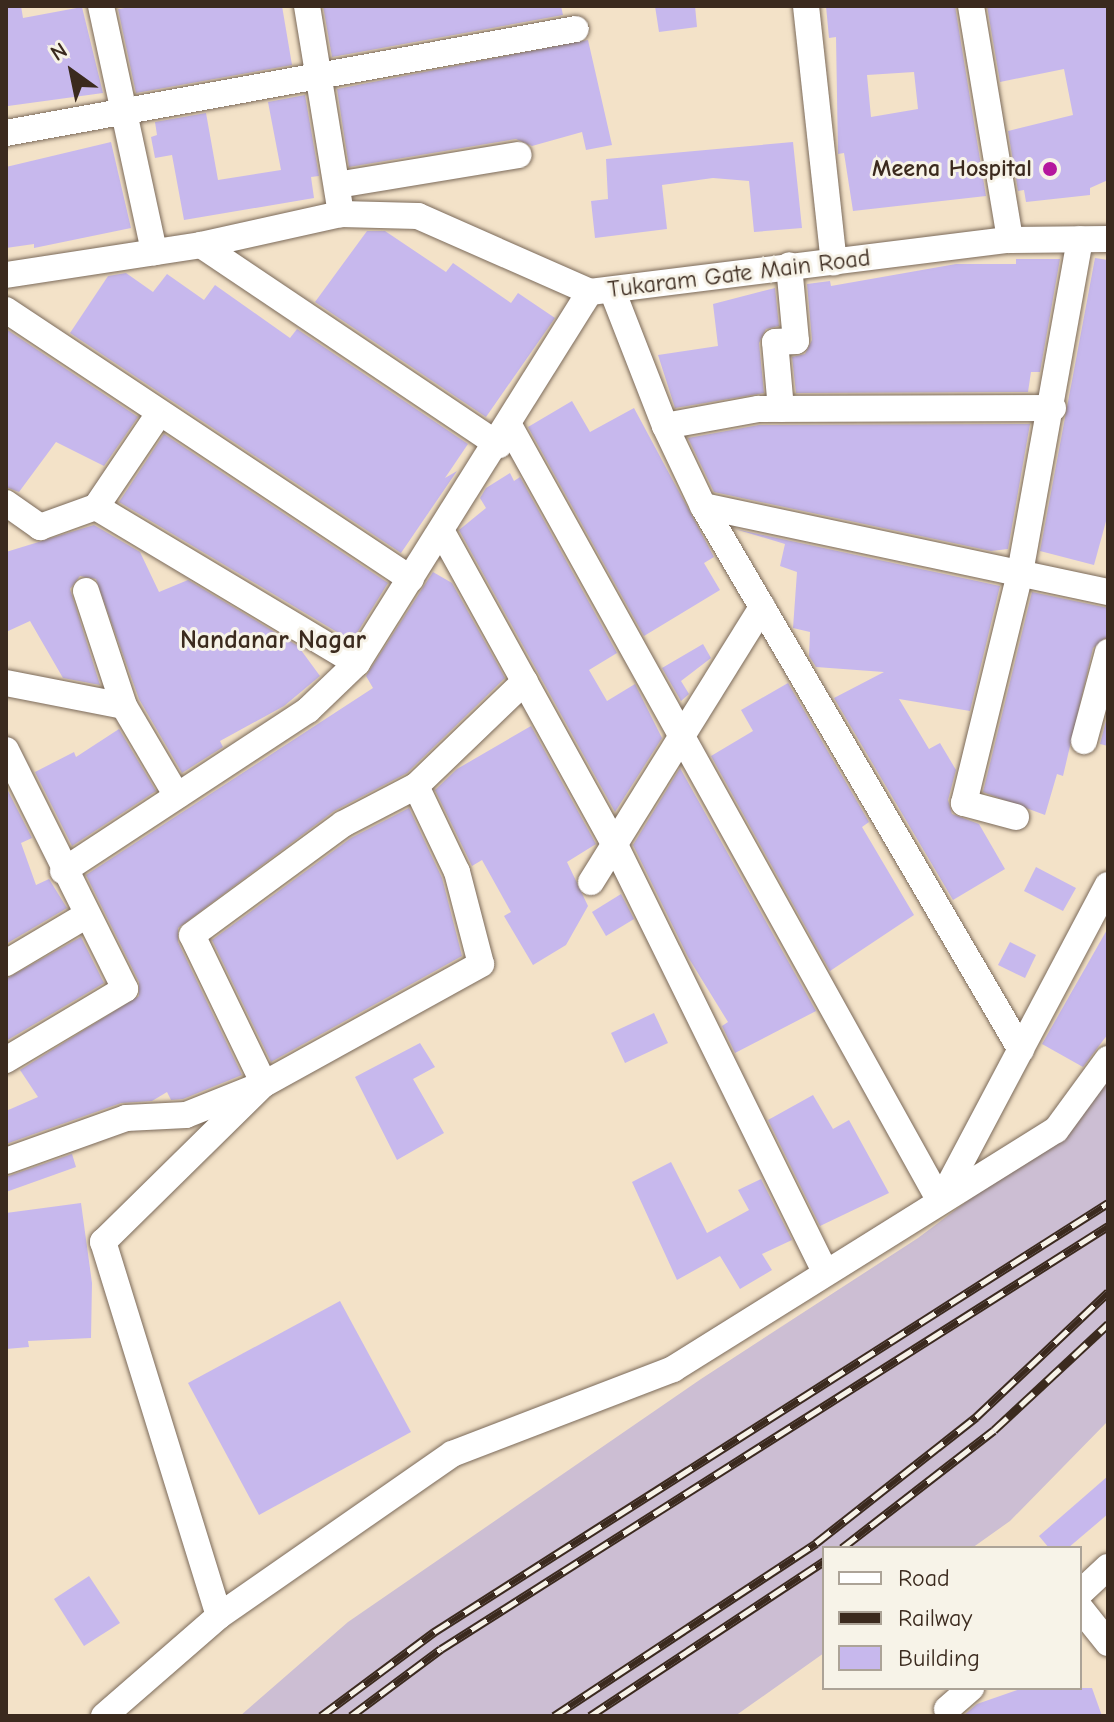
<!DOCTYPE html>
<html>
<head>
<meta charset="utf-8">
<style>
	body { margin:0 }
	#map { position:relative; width:1114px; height:1722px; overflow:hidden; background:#f3e2c8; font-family:"Comic Neue",sans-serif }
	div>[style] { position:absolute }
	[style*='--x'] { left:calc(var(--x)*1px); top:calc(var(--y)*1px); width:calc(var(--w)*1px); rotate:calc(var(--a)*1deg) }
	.industrial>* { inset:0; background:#ccbed3 }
	.building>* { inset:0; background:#c7b8ed }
	.roads { filter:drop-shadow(0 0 2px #7b6a5a) drop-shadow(0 0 2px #7b6a5a) }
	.minor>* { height:26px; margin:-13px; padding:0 13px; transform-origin:13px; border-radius:13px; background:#fff }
	.rail>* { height:9px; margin-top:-4.5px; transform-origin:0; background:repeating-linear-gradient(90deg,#f7f3e8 0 18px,#3b2a1e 0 36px); box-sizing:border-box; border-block:2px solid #3b2a1e }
	.dots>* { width:22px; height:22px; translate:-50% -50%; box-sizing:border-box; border:4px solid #f7f3e8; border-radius:50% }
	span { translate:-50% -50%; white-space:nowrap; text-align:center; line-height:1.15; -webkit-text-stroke:6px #f7f3e8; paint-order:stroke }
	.poi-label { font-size:24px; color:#3b2a1e; font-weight:700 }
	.right { translate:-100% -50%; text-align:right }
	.street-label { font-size:24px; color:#3b2a1e }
	.neighbourhood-label { font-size:26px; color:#3b2a1e; font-weight:700 }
	.frame { position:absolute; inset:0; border:8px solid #3b2a1e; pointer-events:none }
	.legend { position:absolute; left:822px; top:1546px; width:260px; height:144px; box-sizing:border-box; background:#f7f3e8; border:2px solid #aca397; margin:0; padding:10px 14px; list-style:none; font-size:24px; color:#3b2a1e }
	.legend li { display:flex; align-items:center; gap:16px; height:40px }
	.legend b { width:40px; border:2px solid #aca397 }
	.north { position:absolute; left:32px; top:32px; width:80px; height:80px; -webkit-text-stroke:6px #f7f3e8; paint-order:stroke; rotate:327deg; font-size:22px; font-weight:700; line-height:32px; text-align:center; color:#3b2a1e }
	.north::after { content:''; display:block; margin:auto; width:28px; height:36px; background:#3b2a1e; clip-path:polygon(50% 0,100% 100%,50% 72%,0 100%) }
</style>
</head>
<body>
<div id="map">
	<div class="industrial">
		<div style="clip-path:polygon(1108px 1068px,1108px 1421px,1010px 1521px,972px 1548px,824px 1548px,824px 1653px,735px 1716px,240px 1716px,348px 1622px,701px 1379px,918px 1238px,1058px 1133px)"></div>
	</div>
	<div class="building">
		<div style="clip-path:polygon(6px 6px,21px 6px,23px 18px,82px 7px,103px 93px,8px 106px)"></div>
		<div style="clip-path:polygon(138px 6px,282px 6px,292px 65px,136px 93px,118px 9px)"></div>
		<div style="clip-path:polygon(323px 6px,561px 6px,563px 15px,332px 57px)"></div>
		<div style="clip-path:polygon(655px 6px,695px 6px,697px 27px,659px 32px)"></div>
		<div style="clip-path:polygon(evenodd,826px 6px,955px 6px,986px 196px,853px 211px,844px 153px,838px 154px,836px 37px,829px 38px,826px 6px,914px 72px,918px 109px,871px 117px,867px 75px,914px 72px)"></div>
		<div style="clip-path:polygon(987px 6px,1108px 6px,1108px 180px,1090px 188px,1090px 195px,1026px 202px,1024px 190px,1018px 191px,1008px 131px,1073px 115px,1064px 69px,1000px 82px)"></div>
		<div style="clip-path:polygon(588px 40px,612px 145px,586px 150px,582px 132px,532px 146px,516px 139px,349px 167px,337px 89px)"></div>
		<div style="clip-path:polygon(305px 95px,319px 176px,311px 177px,314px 198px,184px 220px,172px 155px,155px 158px,151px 137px,157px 135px,155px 122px,206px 113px,218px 180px,281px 170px,268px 102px)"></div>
		<div style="clip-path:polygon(111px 142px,131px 228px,34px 248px,34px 244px,6px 248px,6px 167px)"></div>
		<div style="clip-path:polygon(793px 142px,802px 228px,754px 232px,749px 181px,713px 178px,662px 185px,667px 229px,595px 238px,591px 201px,608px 199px,606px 159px)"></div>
		<div style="clip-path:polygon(367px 231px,385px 231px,446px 272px,453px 263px,511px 303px,518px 293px,555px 318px,486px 417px,315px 302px)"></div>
		<div style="clip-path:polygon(1095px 258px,1108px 260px,1108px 514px,1094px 565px,1040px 551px)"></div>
		<div style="clip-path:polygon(1016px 259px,1060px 259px,1040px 372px,1031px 372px,1028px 392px,796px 393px,792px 357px,805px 354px,812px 340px,807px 284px,830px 281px,831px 286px,956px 264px,1016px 264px)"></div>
		<div style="clip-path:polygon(126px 273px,153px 292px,167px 274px,204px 300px,215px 285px,290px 338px,297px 329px,468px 444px,445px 478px,457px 471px,401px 553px,70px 333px,108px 276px)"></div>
		<div style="clip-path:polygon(775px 288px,779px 326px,766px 329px,759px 343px,764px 393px,675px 408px,658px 355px,718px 346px,713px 304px)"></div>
		<div style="clip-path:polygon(6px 329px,138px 417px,104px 466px,56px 442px,19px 492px,6px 487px)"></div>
		<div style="clip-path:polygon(572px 401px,590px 432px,634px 408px,714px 557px,704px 563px,720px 590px,644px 636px,528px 427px)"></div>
		<div style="clip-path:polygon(1030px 424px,1008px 549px,991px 551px,714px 492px,688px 438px,759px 425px)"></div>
		<div style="clip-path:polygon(164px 434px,388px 583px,352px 641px,119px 502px)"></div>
		<div style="clip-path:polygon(510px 473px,514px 481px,520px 477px,617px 653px,589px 670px,607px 701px,635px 684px,662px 738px,615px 812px,459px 530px,486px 508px,480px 498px,486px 488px)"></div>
		<div style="clip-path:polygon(94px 525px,140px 552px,159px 592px,188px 580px,298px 646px,320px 676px,284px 706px,220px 741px,223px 747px,182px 773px,139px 699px,96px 579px,80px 576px,70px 589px,100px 685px,63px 678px,30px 621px,6px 632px,6px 552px)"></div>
		<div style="clip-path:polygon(735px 529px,1000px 586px,970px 711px,899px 699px,929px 749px,940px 743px,956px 770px,948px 800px,952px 814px,979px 824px,1005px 869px,953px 900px,834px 698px,884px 672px,816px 667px,809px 656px,810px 632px,793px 628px,797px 572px,780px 566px,785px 544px)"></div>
		<div style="clip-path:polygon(433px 572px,452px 583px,505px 678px,407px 773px,334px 811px,178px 928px,178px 942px,242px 1075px,183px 1099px,171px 1100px,167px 1092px,152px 1101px,121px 1103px,6px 1144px,6px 1111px,38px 1097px,20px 1070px,139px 996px,139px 982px,86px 875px,373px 688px,366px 676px)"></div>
		<div style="clip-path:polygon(1032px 592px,1108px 608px,1108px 636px,1093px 648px,1063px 776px,1057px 774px,1045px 815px,983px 792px)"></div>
		<div style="clip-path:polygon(703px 644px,711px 658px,681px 681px,689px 694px,681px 701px,662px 668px)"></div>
		<div style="clip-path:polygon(788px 683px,869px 822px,862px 827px,914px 915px,830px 971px,711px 756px,753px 731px,741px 710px)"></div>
		<div style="clip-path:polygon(1108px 713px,1108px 746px,1100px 744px)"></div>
		<div style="clip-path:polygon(531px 726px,596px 844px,567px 862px,588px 906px,566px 945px,533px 965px,504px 916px,511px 912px,482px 860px,472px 866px,435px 790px,457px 769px)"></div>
		<div style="clip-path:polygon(119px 729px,156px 791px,72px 846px,35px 772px,74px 752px,76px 757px)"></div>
		<div style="clip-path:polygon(680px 768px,816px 1011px,735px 1053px,722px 1026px,728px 1022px,688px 957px,633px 845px)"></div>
		<div style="clip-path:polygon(6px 787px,32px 838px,21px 843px,36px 885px,49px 879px,67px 908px,6px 944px)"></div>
		<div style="clip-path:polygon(409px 808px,442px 878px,462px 956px,271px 1062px,212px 940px,351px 838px)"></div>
		<div style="clip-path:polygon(1036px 867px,1076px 888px,1063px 911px,1024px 891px)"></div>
		<div style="clip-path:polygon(621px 894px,634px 919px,606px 936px,592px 912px)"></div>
		<div style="clip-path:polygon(1108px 928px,1108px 1034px,1083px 1067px,1042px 1044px)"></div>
		<div style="clip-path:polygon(81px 937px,104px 983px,6px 1041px,6px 979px)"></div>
		<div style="clip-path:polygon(1010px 942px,1036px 955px,1025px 978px,998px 965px)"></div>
		<div style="clip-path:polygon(654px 1013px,668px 1043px,625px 1063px,611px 1033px)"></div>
		<div style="clip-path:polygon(420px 1043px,435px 1067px,413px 1079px,444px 1133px,397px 1160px,355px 1077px)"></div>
		<div style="clip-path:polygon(813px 1095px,833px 1129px,849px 1120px,889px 1193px,820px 1226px,768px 1120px)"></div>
		<div style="clip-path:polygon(72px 1154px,76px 1167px,6px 1192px,6px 1177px)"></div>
		<div style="clip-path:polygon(671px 1162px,707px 1233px,749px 1210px,738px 1190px,761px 1179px,792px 1240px,762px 1254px,772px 1270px,740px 1289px,720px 1256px,677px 1280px,632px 1182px)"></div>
		<div style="clip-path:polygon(81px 1203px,92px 1283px,91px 1338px,28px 1341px,29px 1347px,6px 1349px,6px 1213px)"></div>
		<div style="clip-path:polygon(340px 1301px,411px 1432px,259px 1515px,188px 1383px)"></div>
		<div style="clip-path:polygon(1108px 1476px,1108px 1514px,1068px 1548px,1049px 1548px,1039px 1536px)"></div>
		<div style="clip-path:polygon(89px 1576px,120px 1623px,84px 1646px,54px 1599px)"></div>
		<div style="clip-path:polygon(1023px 1688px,1092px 1688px,1102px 1716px,963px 1716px,977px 1704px)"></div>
	</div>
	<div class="roads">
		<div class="minor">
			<div style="--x:101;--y:6;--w:252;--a:77.8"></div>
			<div style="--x:307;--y:6;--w:211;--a:80.7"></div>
			<div style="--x:806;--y:6;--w:258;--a:83.8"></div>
			<div style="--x:971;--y:6;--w:237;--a:80.5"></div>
			<div style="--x:6;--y:133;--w:579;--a:-10.34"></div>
			<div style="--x:337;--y:185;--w:184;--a:-9.4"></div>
			<div style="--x:201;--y:245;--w:359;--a:33.9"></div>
			<div style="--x:6;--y:275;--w:197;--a:-8.7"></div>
			<div style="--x:201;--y:245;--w:143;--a:-12.5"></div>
			<div style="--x:341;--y:214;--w:77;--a:1.5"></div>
			<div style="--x:418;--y:216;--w:188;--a:23.8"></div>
			<div style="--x:590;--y:292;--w:423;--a:-7.1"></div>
			<div style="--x:1010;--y:240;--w:98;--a:-0.6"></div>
			<div style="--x:612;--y:290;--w:146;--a:68.7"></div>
			<div style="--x:665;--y:426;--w:89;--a:64.6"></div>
			<div style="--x:703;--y:506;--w:630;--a:59.69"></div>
			<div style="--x:6;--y:310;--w:486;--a:33.6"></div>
			<div style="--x:781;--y:409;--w:67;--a:-95.1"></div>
			<div style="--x:775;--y:342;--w:21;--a:-3"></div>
			<div style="--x:796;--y:341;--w:76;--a:-95.3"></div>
			<div style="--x:665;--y:426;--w:95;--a:-10.4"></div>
			<div style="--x:758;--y:409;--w:295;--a:-0.2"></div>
			<div style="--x:510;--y:427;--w:885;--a:60.95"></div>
			<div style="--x:6;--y:503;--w:42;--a:35.2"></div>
			<div style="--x:40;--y:527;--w:59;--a:-19.7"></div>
			<div style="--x:96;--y:507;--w:304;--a:30.9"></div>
			<div style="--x:703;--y:506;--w:414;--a:12"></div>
			<div style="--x:96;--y:507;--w:111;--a:-56"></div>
			<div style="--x:442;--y:532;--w:355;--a:61.1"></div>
			<div style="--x:614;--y:843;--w:476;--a:63.8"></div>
			<div style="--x:86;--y:591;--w:121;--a:71.7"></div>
			<div style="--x:6;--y:683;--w:120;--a:11"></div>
			<div style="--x:124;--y:706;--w:104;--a:59.5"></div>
			<div style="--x:1084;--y:741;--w:92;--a:-74.9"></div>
			<div style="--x:6;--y:750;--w:267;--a:63.5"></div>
			<div style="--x:125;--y:989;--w:139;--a:149.2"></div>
			<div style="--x:1016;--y:817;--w:54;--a:-164.9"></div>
			<div style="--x:964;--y:803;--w:237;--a:-76.3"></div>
			<div style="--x:1020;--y:573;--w:339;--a:-79.8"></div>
			<div style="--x:63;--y:871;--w:293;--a:-33.3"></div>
			<div style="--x:308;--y:710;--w:68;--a:-43.8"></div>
			<div style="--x:357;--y:663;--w:438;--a:-57.9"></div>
			<div style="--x:591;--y:882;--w:324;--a:-58.1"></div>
			<div style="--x:6;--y:963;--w:92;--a:-30.7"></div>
			<div style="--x:6;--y:1161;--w:127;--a:-19.7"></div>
			<div style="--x:126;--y:1118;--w:60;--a:-2.9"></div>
			<div style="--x:186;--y:1115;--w:84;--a:-21.7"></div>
			<div style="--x:264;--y:1084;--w:248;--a:-28.9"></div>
			<div style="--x:481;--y:964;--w:95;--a:-104.6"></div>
			<div style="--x:457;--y:872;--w:95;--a:-115.5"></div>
			<div style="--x:416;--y:786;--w:151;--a:-43.9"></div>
			<div style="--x:942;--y:1198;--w:354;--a:-62.1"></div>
			<div style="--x:1080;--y:1593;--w:38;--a:-43"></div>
			<div style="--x:1080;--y:1608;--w:45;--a:51.3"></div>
			<div style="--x:219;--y:1616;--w:392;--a:-107.2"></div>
			<div style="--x:103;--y:1242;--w:226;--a:-44.5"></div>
			<div style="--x:264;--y:1084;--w:165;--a:-115.8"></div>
			<div style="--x:192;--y:935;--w:187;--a:-36.3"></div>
			<div style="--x:343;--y:824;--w:82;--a:-27.5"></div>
			<div style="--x:947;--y:1709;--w:32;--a:-41"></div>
			<div style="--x:104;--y:1716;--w:152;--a:-41"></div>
			<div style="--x:219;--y:1616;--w:284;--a:-34.8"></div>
			<div style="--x:452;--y:1454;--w:237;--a:-21"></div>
			<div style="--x:673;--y:1369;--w:451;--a:-32"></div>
			<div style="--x:1056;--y:1130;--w:88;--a:-53.8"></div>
		</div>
	</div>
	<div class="rail">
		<div style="--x:842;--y:1548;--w:192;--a:-37.8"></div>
		<div style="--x:994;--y:1430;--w:156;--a:-42.9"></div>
		<div style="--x:321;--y:1716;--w:141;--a:-36.6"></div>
		<div style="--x:434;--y:1632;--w:799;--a:-32.48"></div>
		<div style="--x:351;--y:1716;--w:112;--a:-36.7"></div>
		<div style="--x:441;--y:1649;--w:790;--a:-32.38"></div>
		<div style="--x:554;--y:1716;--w:314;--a:-33.4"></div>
		<div style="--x:816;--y:1543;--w:204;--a:-38.2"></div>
		<div style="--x:976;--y:1417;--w:182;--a:-43.4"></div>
		<div style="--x:590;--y:1716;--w:281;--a:-33.5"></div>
	</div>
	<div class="dots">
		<div style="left:1050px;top:169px;background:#b5179e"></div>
	</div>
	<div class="poi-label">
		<span class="right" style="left:1032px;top:169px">Meena Hospital</span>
	</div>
	<div class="street-label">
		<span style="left:739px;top:274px;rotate:-7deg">Tukaram Gate Main Road</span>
	</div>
	<div class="neighbourhood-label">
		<span style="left:273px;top:641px">Nandanar Nagar</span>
	</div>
	<div class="frame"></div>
	<ul class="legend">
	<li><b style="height:10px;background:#fff"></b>Road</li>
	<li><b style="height:10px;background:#3b2a1e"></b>Railway</li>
	<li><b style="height:22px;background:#c7b8ed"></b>Building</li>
	</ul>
	<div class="north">N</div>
</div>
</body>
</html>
